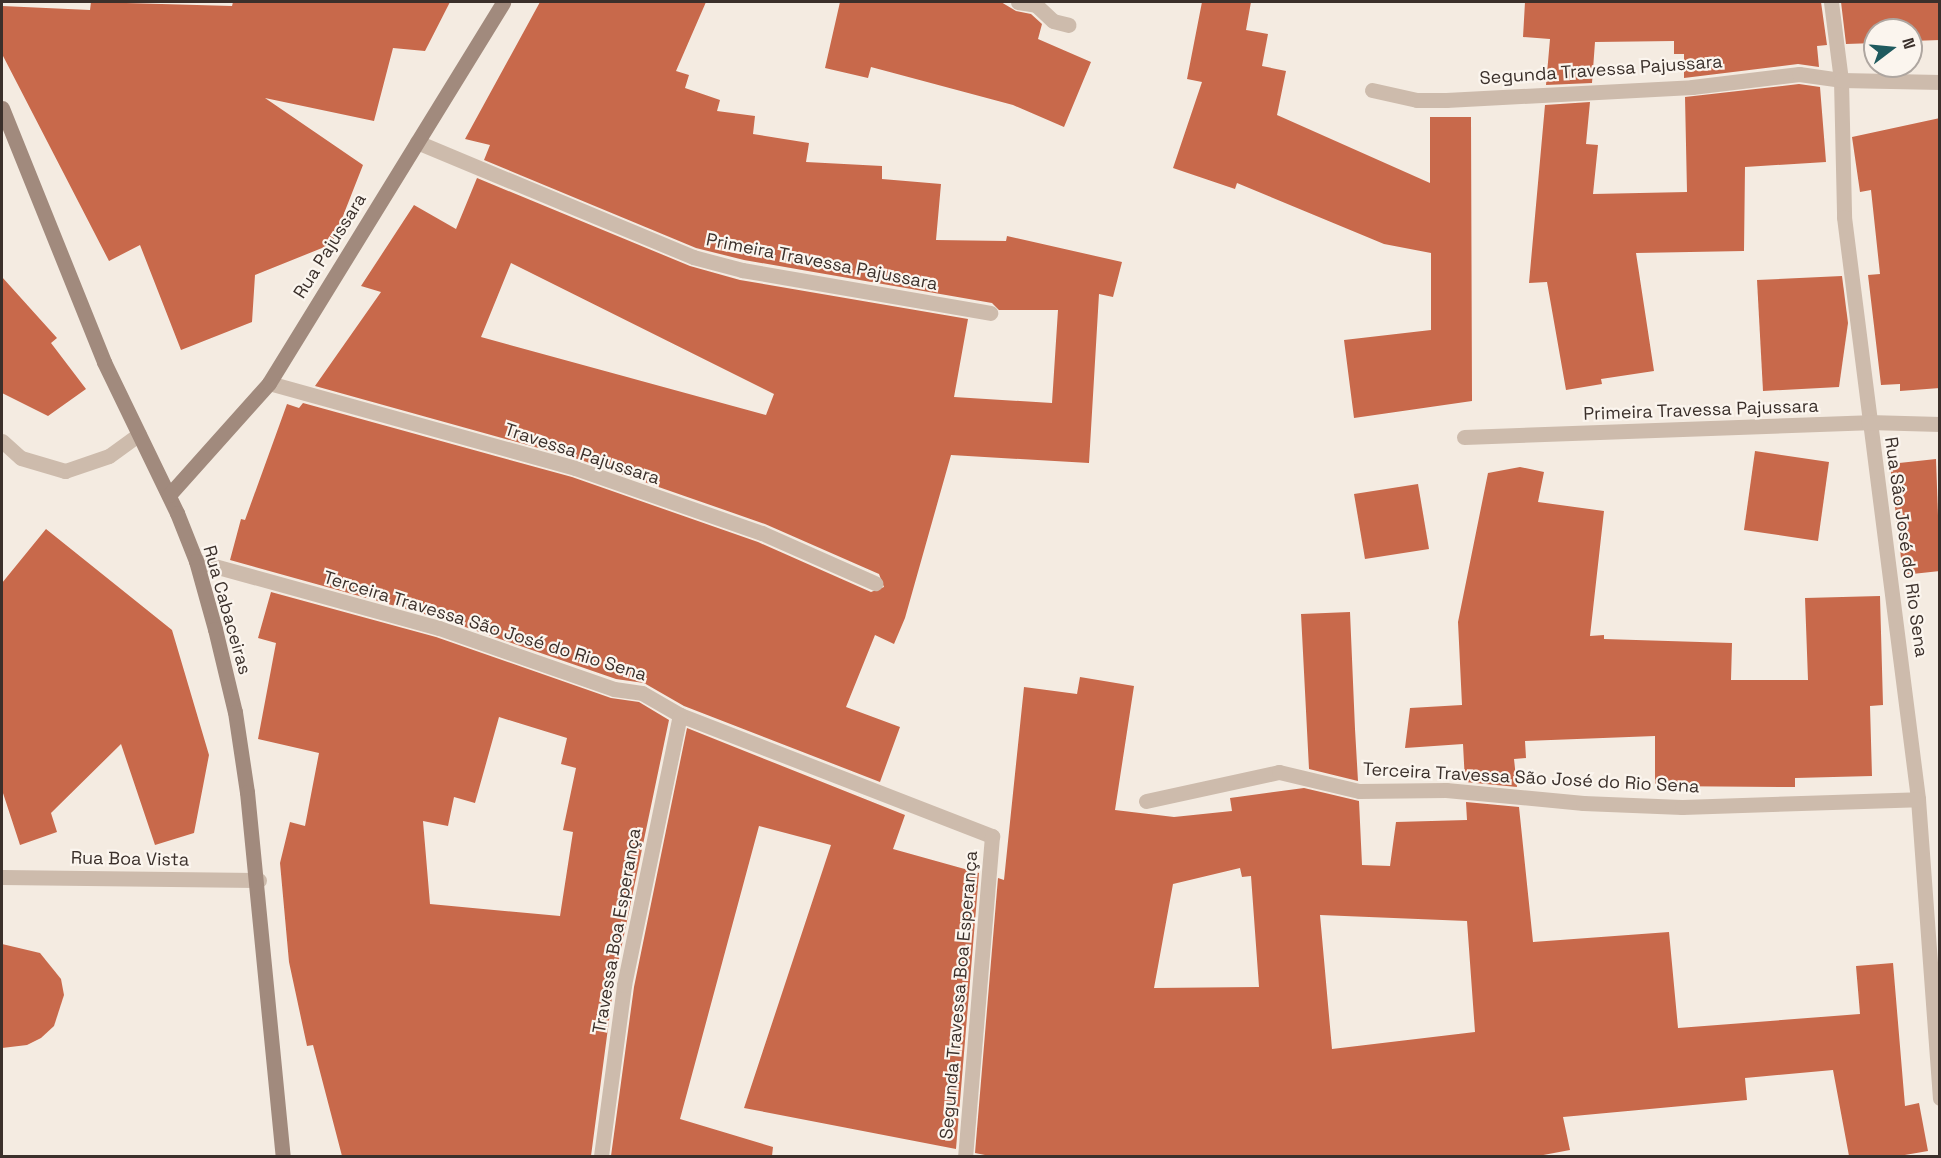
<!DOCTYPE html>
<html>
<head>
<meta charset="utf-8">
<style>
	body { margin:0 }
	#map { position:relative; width:1941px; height:1158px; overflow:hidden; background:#f4ebe1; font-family:"Space Grotesk",sans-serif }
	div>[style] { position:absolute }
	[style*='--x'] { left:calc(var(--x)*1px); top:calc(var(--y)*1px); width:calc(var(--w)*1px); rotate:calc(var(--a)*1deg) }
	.building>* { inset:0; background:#c8694b }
	.minor>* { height:15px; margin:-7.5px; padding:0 7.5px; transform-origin:7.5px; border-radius:7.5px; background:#cdbbac }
	.secondary>* { height:15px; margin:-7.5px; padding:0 7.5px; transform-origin:7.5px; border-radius:7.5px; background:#a18a7d }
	span { translate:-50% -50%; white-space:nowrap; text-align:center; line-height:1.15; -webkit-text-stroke:4.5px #fbf5ee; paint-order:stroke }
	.street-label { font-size:18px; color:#3b302b }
	.frame { position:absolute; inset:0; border:3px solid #3b302b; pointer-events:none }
	.north { position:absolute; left:1863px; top:18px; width:60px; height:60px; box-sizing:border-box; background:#fbf5ee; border:2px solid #aea6a0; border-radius:50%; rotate:74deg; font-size:16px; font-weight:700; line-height:24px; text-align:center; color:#3b302b }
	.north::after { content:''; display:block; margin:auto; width:21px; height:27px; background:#1f5a5e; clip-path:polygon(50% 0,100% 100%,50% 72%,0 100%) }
</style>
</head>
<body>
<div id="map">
	<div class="building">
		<div style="clip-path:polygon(91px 2px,232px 6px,233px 2px,450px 2px,425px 51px,393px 48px,374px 121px,265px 98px,363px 165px,332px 244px,255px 275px,252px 322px,181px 350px,140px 245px,109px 261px,2px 54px,2px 6px,90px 10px)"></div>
		<div style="clip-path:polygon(evenodd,540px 2px,706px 2px,676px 71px,689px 75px,685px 88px,720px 100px,717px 111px,755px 116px,753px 134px,809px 143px,806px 162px,882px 166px,882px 179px,941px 184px,936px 240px,1006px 241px,1007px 236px,1122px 262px,1113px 297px,1099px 294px,1089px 463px,951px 455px,905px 618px,894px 644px,875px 635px,846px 707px,900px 727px,880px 782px,684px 706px,644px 683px,616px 679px,442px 619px,230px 560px,241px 519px,245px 520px,287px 404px,299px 408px,303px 403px,572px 477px,758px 542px,871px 592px,884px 587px,879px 574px,765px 524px,578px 459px,315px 386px,381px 292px,361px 286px,414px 205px,456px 229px,477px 178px,690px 266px,740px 280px,968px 319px,954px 397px,1052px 403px,1058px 310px,999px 310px,992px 303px,744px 260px,696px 248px,484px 160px,490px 145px,465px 139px,540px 2px,511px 263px,774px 394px,766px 415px,481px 337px,511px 263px)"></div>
		<div style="clip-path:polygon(840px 2px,1001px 2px,1016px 11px,1031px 14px,1042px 24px,1038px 39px,1091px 62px,1064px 127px,1013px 105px,871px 67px,868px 78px,825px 68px)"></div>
		<div style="clip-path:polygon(1202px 2px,1251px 2px,1246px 30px,1268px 34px,1262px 66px,1286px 71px,1277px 115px,1430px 183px,1430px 117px,1471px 117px,1472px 401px,1354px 418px,1344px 340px,1431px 330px,1431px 253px,1384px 244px,1237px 183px,1235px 189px,1173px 168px,1202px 82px,1187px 79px)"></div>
		<div style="clip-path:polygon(1525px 2px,1821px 2px,1827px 45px,1817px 46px,1819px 67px,1798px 64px,1684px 78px,1684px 54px,1674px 54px,1674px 41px,1595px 42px,1592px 83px,1546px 85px,1550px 39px,1523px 37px)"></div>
		<div style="clip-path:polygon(1841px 2px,1940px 2px,1940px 40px,1911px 41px,1911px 30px,1875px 30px,1875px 43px,1846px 44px)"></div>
		<div style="clip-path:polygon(1799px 84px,1820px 87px,1826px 162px,1745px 167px,1744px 251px,1636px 253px,1654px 371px,1601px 379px,1602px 384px,1566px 390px,1547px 282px,1529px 283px,1545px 105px,1590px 102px,1586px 144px,1598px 145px,1593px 194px,1687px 192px,1685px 97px)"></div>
		<div style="clip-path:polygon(1940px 118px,1940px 388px,1900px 391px,1900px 384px,1881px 385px,1868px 275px,1880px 274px,1871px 190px,1860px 192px,1852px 137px)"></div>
		<div style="clip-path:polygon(1842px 276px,1848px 323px,1839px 387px,1763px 391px,1757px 280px)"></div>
		<div style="clip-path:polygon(2px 277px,57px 338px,51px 343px,86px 389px,48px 416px,2px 393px)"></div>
		<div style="clip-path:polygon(1755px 451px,1829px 462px,1818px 541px,1744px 530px)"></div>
		<div style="clip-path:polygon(1936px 459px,1940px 571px,1903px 575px,1890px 464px)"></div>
		<div style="clip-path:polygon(1520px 467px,1544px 472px,1538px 502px,1604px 511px,1590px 636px,1604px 635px,1604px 639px,1732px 643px,1731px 680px,1808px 680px,1805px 598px,1880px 596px,1883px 705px,1870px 706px,1872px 776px,1795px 778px,1795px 787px,1655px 786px,1655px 736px,1525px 741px,1526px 758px,1514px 759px,1517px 787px,1465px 782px,1463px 744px,1405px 748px,1410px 708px,1462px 705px,1458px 622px,1488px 473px)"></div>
		<div style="clip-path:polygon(1418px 484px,1429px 549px,1365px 559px,1354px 494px)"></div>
		<div style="clip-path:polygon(46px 529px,172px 630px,209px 755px,194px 833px,155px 845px,121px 744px,51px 813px,57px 832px,20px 845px,2px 790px,2px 583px)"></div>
		<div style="clip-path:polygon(evenodd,271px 592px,436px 637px,611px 698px,639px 702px,669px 720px,614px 983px,591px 1156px,342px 1156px,313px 1045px,307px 1046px,289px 962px,280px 863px,290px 822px,305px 826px,319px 753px,258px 739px,276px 643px,258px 638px,271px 592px,499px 717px,567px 738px,561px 764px,576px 768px,563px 830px,573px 832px,560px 916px,430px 904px,423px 821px,448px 826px,454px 797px,475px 803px,499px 717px)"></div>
		<div style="clip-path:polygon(1350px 612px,1355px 729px,1358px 781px,1309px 769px,1301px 614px)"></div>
		<div style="clip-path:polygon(evenodd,1080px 677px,1134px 686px,1115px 810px,1174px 817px,1232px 811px,1230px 798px,1304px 788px,1359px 801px,1362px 865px,1390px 866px,1396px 822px,1467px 820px,1466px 802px,1519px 807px,1533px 942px,1669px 932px,1678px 1028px,1860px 1014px,1856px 966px,1893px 963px,1905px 1106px,1919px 1103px,1928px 1151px,1899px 1156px,1849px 1156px,1833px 1070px,1745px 1078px,1747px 1100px,1563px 1117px,1570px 1150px,1538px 1156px,990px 1156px,975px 1153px,998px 878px,1004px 880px,1024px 687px,1077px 694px,1080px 677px,1240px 868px,1242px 877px,1251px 876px,1259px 987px,1154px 988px,1173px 884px,1240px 868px,1080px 677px,1320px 915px,1467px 921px,1475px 1032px,1332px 1049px,1320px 915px)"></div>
		<div style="clip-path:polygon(687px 728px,905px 815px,893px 849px,979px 873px,956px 1149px,744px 1108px,831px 845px,759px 826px,680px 1119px,773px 1147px,772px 1156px,611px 1156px,634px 987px)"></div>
		<div style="clip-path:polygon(2px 944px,40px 953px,61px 979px,64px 995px,54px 1026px,41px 1038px,27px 1045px,2px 1048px)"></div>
	</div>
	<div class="minor">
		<div style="--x:1018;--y:2;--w:18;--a:9"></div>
		<div style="--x:1036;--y:5;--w:23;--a:43"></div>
		<div style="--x:1053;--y:21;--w:16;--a:14"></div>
		<div style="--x:1831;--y:2;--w:79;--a:82.7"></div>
		<div style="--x:1841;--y:80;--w:137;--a:88.7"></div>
		<div style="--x:1844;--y:217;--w:587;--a:82.75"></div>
		<div style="--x:1918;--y:799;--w:300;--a:85.8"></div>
		<div style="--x:1372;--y:90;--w:46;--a:12.5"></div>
		<div style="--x:1417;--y:100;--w:29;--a:0"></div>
		<div style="--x:1446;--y:100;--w:246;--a:-3"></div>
		<div style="--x:1692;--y:87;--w:108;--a:-6.9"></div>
		<div style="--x:1799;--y:74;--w:42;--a:8.1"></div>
		<div style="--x:1841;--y:80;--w:99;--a:1.2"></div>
		<div style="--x:417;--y:142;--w:299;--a:22.6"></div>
		<div style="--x:693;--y:257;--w:51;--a:14.9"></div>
		<div style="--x:742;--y:270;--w:252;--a:9.8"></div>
		<div style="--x:269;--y:383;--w:318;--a:15.5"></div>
		<div style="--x:575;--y:468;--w:198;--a:19.2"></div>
		<div style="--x:762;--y:533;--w:124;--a:23.9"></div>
		<div style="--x:1464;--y:437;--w:404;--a:-2.1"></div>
		<div style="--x:1868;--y:422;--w:72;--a:1.6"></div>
		<div style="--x:2;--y:441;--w:25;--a:42"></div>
		<div style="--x:21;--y:458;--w:46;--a:16.5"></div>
		<div style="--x:65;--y:471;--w:46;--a:-18.8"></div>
		<div style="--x:109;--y:456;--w:37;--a:-36"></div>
		<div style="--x:196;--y:561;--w:252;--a:15.4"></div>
		<div style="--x:439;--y:628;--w:185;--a:19.2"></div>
		<div style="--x:614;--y:689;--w:28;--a:8"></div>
		<div style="--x:642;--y:693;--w:44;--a:30.1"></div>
		<div style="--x:680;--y:715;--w:335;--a:21.2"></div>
		<div style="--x:992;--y:836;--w:321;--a:94.8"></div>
		<div style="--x:1146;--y:801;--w:136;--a:-12.3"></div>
		<div style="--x:1279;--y:772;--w:82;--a:13.4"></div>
		<div style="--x:1359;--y:791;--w:87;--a:-0.7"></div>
		<div style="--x:1446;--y:790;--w:138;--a:5.4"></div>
		<div style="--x:1583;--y:803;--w:99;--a:2.3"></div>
		<div style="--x:1682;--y:807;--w:236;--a:-1.9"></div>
		<div style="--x:2;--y:877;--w:257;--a:0.7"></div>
		<div style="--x:601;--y:1156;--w:173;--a:-82.3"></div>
		<div style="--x:624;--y:985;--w:276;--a:-78.3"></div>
	</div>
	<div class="secondary">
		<div style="--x:2;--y:108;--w:274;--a:68.1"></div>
		<div style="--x:104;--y:362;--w:168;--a:64.2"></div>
		<div style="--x:177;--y:513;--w:52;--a:68.4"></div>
		<div style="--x:196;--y:561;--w:71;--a:74.4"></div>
		<div style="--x:215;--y:629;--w:85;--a:76.5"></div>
		<div style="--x:235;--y:712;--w:81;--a:81.5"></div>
		<div style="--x:247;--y:792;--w:366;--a:84.4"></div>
		<div style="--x:169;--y:495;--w:150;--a:-48.2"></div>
		<div style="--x:269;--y:383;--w:447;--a:-58.4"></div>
	</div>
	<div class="street-label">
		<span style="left:1601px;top:70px;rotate:-4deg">Segunda Travessa Pajussara</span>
		<span style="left:330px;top:246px;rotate:-58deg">Rua Pajussara</span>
		<span style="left:822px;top:262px;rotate:11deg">Primeira Travessa Pajussara</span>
		<span style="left:1701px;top:410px;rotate:-2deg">Primeira Travessa Pajussara</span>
		<span style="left:582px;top:454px;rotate:18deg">Travessa Pajussara</span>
		<span style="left:1906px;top:547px;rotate:82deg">Rua Sâo José do Rio Sena</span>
		<span style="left:227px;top:610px;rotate:74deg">Rua Cabaceiras</span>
		<span style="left:485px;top:626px;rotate:17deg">Terceira Travessa São José do Rio Sena</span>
		<span style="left:1531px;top:778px;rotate:3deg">Terceira Travessa São José do Rio Sena</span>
		<span style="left:130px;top:859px;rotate:1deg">Rua Boa Vista</span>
		<span style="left:617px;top:931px;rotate:-80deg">Travessa Boa Esperança</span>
		<span style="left:959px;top:995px;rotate:-85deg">Segunda Travessa Boa Esperança</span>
	</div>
	<div class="frame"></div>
	<div class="north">N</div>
</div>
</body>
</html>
